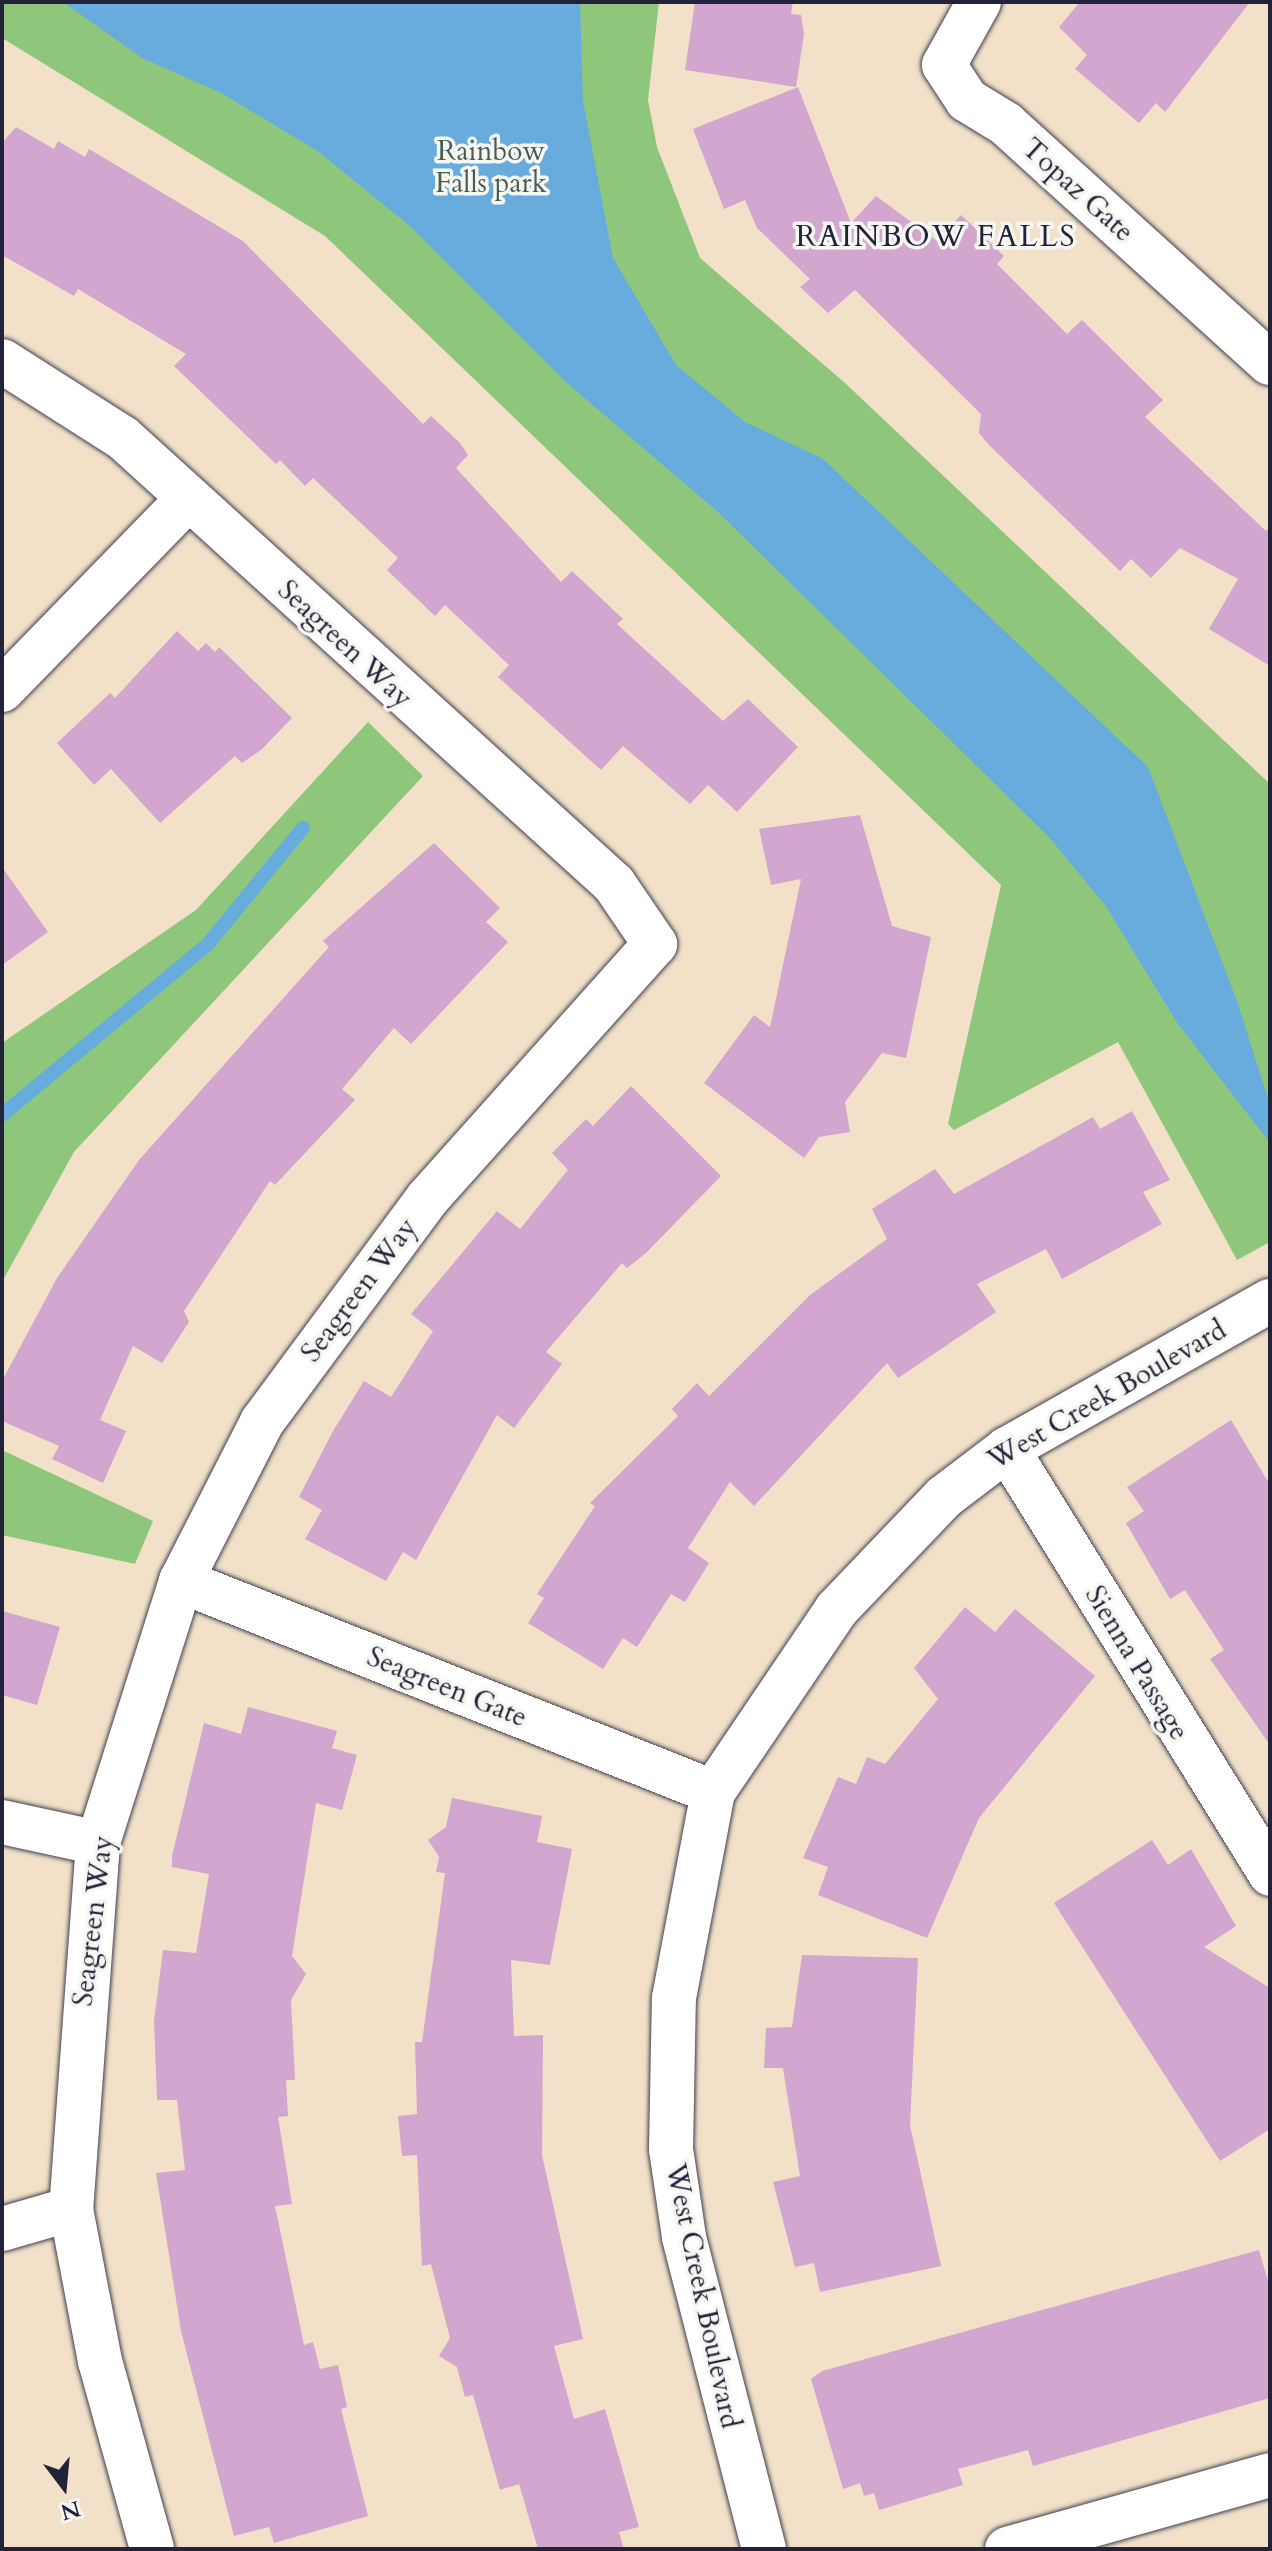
<!DOCTYPE html>
<html>
<head>
<meta charset="utf-8">
<style>
	body { margin:0 }
	#map { position:relative; width:1272px; height:2551px; overflow:hidden; background:#f2e1c8; font-family:Cardo,serif }
	div>[style] { position:absolute }
	[style*='--x'] { left:calc(var(--x)*1px); top:calc(var(--y)*1px); width:calc(var(--w)*1px); rotate:calc(var(--a)*1deg) }
	.green>* { inset:0; background:#8ec77b }
	.water>* { inset:0; background:#68abdd }
	.stream>* { height:14px; margin:-7px; padding:0 7px; transform-origin:7px; border-radius:7px; background:#68abdd }
	.building>* { inset:0; background:#d2a6ce }
	.roads { filter:drop-shadow(0 0 2px #413f50) drop-shadow(0 0 2px #413f50) }
	.minor>* { height:44px; margin:-22px; padding:0 22px; transform-origin:22px; border-radius:22px; background:#fff }
	span { translate:-50% -50%; white-space:nowrap; text-align:center; line-height:1.15; -webkit-text-stroke:7px #f6f6f2; paint-order:stroke }
	.park-label { font-size:28px; color:#485c51 }
	.street-label { font-size:28px; color:#22223b }
	.neighbourhood-label { font-size:30px; color:#22223b; letter-spacing:2px }
	.frame { position:absolute; inset:0; border:4px solid #22223b; pointer-events:none }
	.north { position:absolute; left:24px; top:2447px; width:80px; height:80px; -webkit-text-stroke:6px #f6f6f2; paint-order:stroke; rotate:164deg; font-size:22px; font-weight:700; line-height:32px; text-align:center; color:#22223b }
	.north::after { content:''; display:block; margin:auto; width:28px; height:36px; background:#22223b; clip-path:polygon(50% 0,100% 100%,50% 72%,0 100%) }
</style>
</head>
<body>
<div id="map">
	<div class="green">
		<div style="clip-path:polygon(2px 2px,659px 2px,648px 100px,657px 147px,700px 258px,845px 383px,1270px 784px,1270px 1242px,1237px 1260px,1118px 1042px,954px 1130px,948px 1124px,1001px 885px,325px 236px,2px 38px)"></div>
		<div style="clip-path:polygon(368px 722px,423px 776px,74px 1152px,2px 1282px,2px 1043px,196px 910px)"></div>
		<div style="clip-path:polygon(2px 1450px,153px 1521px,135px 1564px,2px 1535px)"></div>
	</div>
	<div class="water">
		<div style="clip-path:polygon(63px 2px,580px 2px,583px 101px,613px 258px,676px 365px,745px 422px,823px 459px,1148px 767px,1238px 1004px,1270px 1105px,1270px 1143px,1178px 1024px,1105px 905px,1049px 837px,718px 512px,568px 384px,411px 227px,319px 152px,221px 93px,142px 58px)"></div>
	</div>
	<div class="stream">
		<div style="--x:2;--y:1115;--w:268;--a:-39.7"></div>
		<div style="--x:208;--y:944;--w:150;--a:-50.7"></div>
	</div>
	<div class="building">
		<div style="clip-path:polygon(695px 2px,793px 2px,791px 14px,801px 15px,804px 34px,796px 87px,685px 70px)"></div>
		<div style="clip-path:polygon(1080px 2px,1250px 2px,1165px 112px,1156px 103px,1139px 123px,1075px 69px,1087px 55px,1059px 27px)"></div>
		<div style="clip-path:polygon(798px 87px,851px 223px,876px 196px,937px 241px,961px 215px,1004px 256px,997px 264px,1067px 334px,1082px 320px,1163px 400px,1145px 417px,1266px 531px,1270px 525px,1270px 666px,1209px 629px,1238px 579px,1180px 548px,1151px 578px,1131px 559px,1120px 571px,989px 445px,979px 433px,981px 414px,855px 290px,828px 313px,800px 287px,810px 279px,757px 228px,745px 200px,724px 209px,693px 129px)"></div>
		<div style="clip-path:polygon(16px 127px,54px 149px,58px 141px,85px 157px,89px 149px,243px 241px,423px 424px,431px 416px,460px 443px,468px 455px,456px 468px,561px 582px,572px 571px,623px 619px,617px 624px,723px 721px,748px 699px,798px 747px,737px 812px,708px 785px,690px 804px,623px 746px,601px 770px,498px 677px,509px 665px,445px 605px,435px 616px,387px 570px,398px 558px,313px 478px,305px 486px,280px 460px,276px 464px,174px 366px,186px 354px,78px 289px,74px 296px,2px 255px,2px 143px)"></div>
		<div style="clip-path:polygon(177px 631px,198px 651px,206px 643px,215px 652px,219px 647px,292px 718px,261px 750px,242px 763px,235px 756px,160px 823px,111px 769px,94px 785px,57px 743px,110px 693px,115px 698px)"></div>
		<div style="clip-path:polygon(860px 815px,892px 926px,931px 937px,906px 1058px,882px 1053px,845px 1102px,850px 1132px,819px 1137px,804px 1158px,704px 1083px,754px 1015px,770px 1027px,801px 879px,771px 885px,759px 829px)"></div>
		<div style="clip-path:polygon(434px 843px,500px 908px,486px 922px,508px 942px,411px 1044px,394px 1028px,342px 1089px,355px 1100px,275px 1185px,270px 1181px,184px 1311px,189px 1322px,162px 1363px,133px 1346px,100px 1420px,126px 1431px,103px 1483px,52px 1459px,59px 1446px,2px 1421px,2px 1381px,57px 1278px,139px 1160px,329px 947px,323px 941px)"></div>
		<div style="clip-path:polygon(2px 867px,48px 932px,2px 965px)"></div>
		<div style="clip-path:polygon(631px 1086px,721px 1176px,646px 1253px,627px 1268px,622px 1263px,546px 1352px,562px 1364px,514px 1428px,497px 1415px,416px 1560px,403px 1552px,386px 1581px,305px 1539px,322px 1510px,299px 1497px,333px 1431px,364px 1381px,391px 1397px,433px 1331px,411px 1314px,497px 1211px,520px 1229px,568px 1170px,552px 1153px,586px 1119px,593px 1126px)"></div>
		<div style="clip-path:polygon(1132px 1111px,1170px 1180px,1143px 1192px,1162px 1224px,1062px 1279px,1046px 1249px,977px 1284px,996px 1312px,898px 1378px,887px 1363px,754px 1506px,730px 1482px,688px 1548px,709px 1563px,685px 1602px,671px 1594px,637px 1647px,623px 1638px,603px 1669px,528px 1623px,544px 1598px,537px 1594px,595px 1506px,590px 1503px,678px 1416px,672px 1409px,697px 1383px,709px 1396px,810px 1295px,887px 1239px,872px 1209px,935px 1169px,954px 1194px,1093px 1117px,1100px 1129px)"></div>
		<div style="clip-path:polygon(1231px 1420px,1270px 1485px,1270px 1745px,1210px 1659px,1224px 1650px,1185px 1590px,1170px 1599px,1126px 1523px,1144px 1511px,1127px 1487px)"></div>
		<div style="clip-path:polygon(965px 1607px,995px 1632px,1015px 1609px,1095px 1676px,979px 1818px,927px 1938px,818px 1895px,828px 1867px,803px 1858px,838px 1777px,856px 1784px,867px 1757px,885px 1764px,938px 1699px,914px 1668px)"></div>
		<div style="clip-path:polygon(2px 1611px,60px 1627px,37px 1705px,2px 1695px)"></div>
		<div style="clip-path:polygon(248px 1707px,337px 1731px,332px 1748px,357px 1755px,342px 1810px,316px 1803px,292px 1956px,306px 1974px,291px 2000px,295px 2080px,286px 2080px,288px 2116px,278px 2117px,292px 2204px,275px 2206px,304px 2345px,313px 2342px,320px 2369px,338px 2365px,347px 2407px,341px 2409px,368px 2516px,274px 2543px,269px 2527px,234px 2536px,181px 2331px,156px 2173px,185px 2170px,177px 2100px,157px 2100px,154px 2021px,163px 1950px,196px 1953px,209px 1874px,172px 1867px,172px 1856px,204px 1723px,241px 1734px)"></div>
		<div style="clip-path:polygon(452px 1798px,542px 1816px,537px 1842px,572px 1849px,550px 1965px,511px 1960px,514px 2036px,543px 2035px,542px 2155px,583px 2339px,554px 2346px,574px 2419px,605px 2409px,639px 2527px,619px 2532px,624px 2549px,538px 2549px,519px 2484px,500px 2490px,473px 2395px,465px 2397px,457px 2367px,439px 2356px,450px 2338px,431px 2264px,422px 2266px,417px 2155px,402px 2156px,398px 2116px,417px 2114px,415px 2042px,422px 2042px,445px 1873px,436px 1872px,439px 1857px,428px 1840px,446px 1827px)"></div>
		<div style="clip-path:polygon(1152px 1840px,1168px 1865px,1191px 1849px,1236px 1926px,1204px 1947px,1270px 1988px,1270px 2129px,1220px 2161px,1054px 1903px)"></div>
		<div style="clip-path:polygon(802px 1955px,918px 1958px,910px 2125px,941px 2266px,820px 2292px,814px 2263px,795px 2267px,773px 2182px,800px 2176px,783px 2068px,764px 2068px,766px 2028px,792px 2027px)"></div>
		<div style="clip-path:polygon(1259px 2250px,1270px 2288px,1270px 2398px,1033px 2466px,1028px 2450px,958px 2469px,963px 2485px,879px 2510px,874px 2493px,864px 2496px,860px 2483px,843px 2489px,811px 2379px,822px 2371px)"></div>
	</div>
	<div class="roads">
		<div class="minor">
			<div style="--x:979;--y:2;--w:72;--a:119.1"></div>
			<div style="--x:944;--y:65;--w:42;--a:56.7"></div>
			<div style="--x:967;--y:100;--w:46;--a:31.6"></div>
			<div style="--x:1006;--y:124;--w:356;--a:42.2"></div>
			<div style="--x:2;--y:361;--w:143;--a:32.5"></div>
			<div style="--x:123;--y:438;--w:663;--a:42.25"></div>
			<div style="--x:614;--y:884;--w:73;--a:55.7"></div>
			<div style="--x:655;--y:944;--w:342;--a:131.8"></div>
			<div style="--x:427;--y:1199;--w:277;--a:126.5"></div>
			<div style="--x:262;--y:1422;--w:178;--a:117"></div>
			<div style="--x:181;--y:1581;--w:275;--a:107.6"></div>
			<div style="--x:98;--y:1843;--w:367;--a:94.2"></div>
			<div style="--x:71;--y:2209;--w:155;--a:79.2"></div>
			<div style="--x:100;--y:2361;--w:195;--a:74.5"></div>
			<div style="--x:2;--y:690;--w:267;--a:-45.8"></div>
			<div style="--x:1007;--y:1449;--w:500;--a:58.2"></div>
			<div style="--x:181;--y:1581;--w:572;--a:21.63"></div>
			<div style="--x:2;--y:1822;--w:98;--a:12.3"></div>
			<div style="--x:2;--y:2229;--w:72;--a:-16.2"></div>
			<div style="--x:764;--y:2549;--w:322;--a:-104.4"></div>
			<div style="--x:684;--y:2237;--w:89;--a:-98.4"></div>
			<div style="--x:671;--y:2149;--w:151;--a:-88.9"></div>
			<div style="--x:674;--y:1998;--w:210;--a:-79.3"></div>
			<div style="--x:713;--y:1792;--w:220;--a:-55.9"></div>
			<div style="--x:836;--y:1610;--w:156;--a:-46.3"></div>
			<div style="--x:944;--y:1497;--w:79;--a:-37.3"></div>
			<div style="--x:1007;--y:1449;--w:302;--a:-29.4"></div>
			<div style="--x:1007;--y:2549;--w:273;--a:-15.7"></div>
		</div>
	</div>
	<div class="park-label">
		<span style="left:491px;top:167px">Rainbow<br>Falls park</span>
	</div>
	<div class="street-label">
		<span style="left:1078px;top:190px;rotate:42deg">Topaz Gate</span>
		<span style="left:345px;top:644px;rotate:43deg">Seagreen Way</span>
		<span style="left:359px;top:1290px;rotate:-53deg">Seagreen Way</span>
		<span style="left:1107px;top:1395px;rotate:-30deg">West Creek Boulevard</span>
		<span style="left:1137px;top:1663px;rotate:59deg">Sienna Passage</span>
		<span style="left:447px;top:1687px;rotate:22deg">Seagreen Gate</span>
		<span style="left:93px;top:1921px;rotate:-83deg">Seagreen Way</span>
		<span style="left:703px;top:2296px;rotate:78deg">West Creek Boulevard</span>
	</div>
	<div class="neighbourhood-label">
		<span style="left:936px;top:237px">RAINBOW FALLS</span>
	</div>
	<div class="frame"></div>
	<div class="north">N</div>
</div>
</body>
</html>
